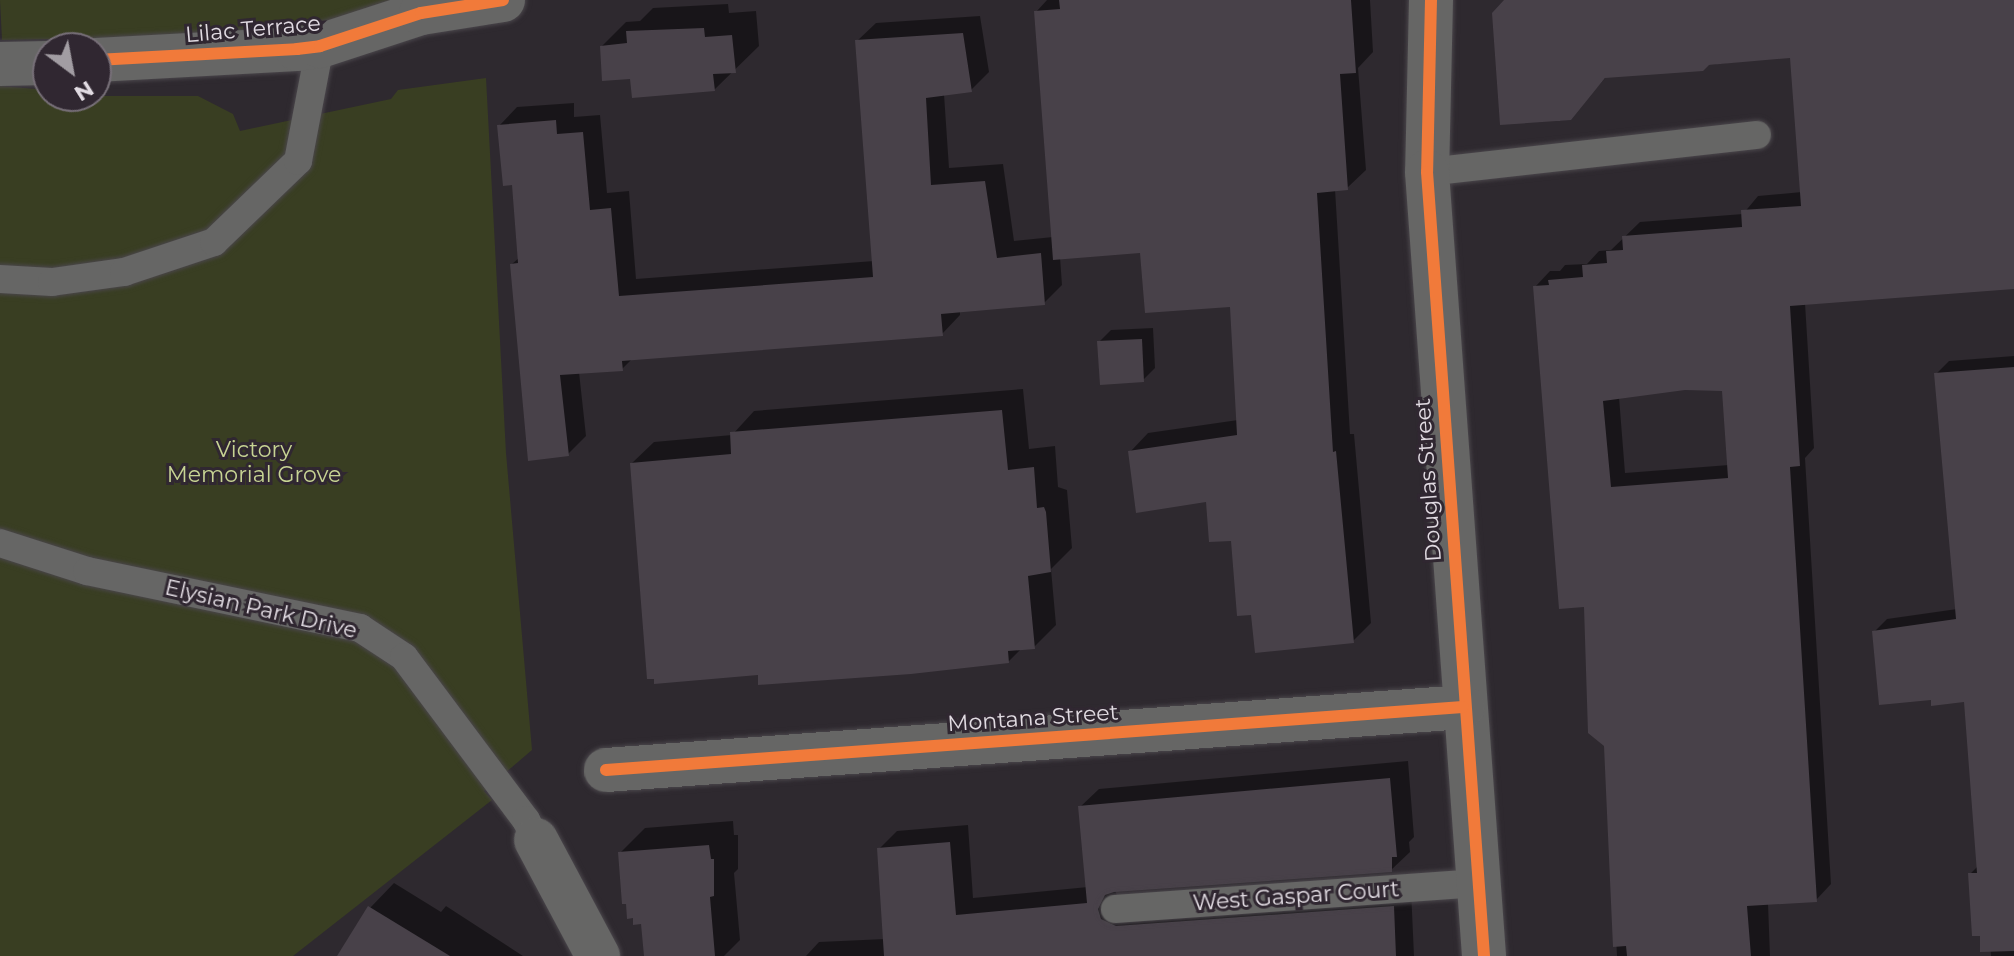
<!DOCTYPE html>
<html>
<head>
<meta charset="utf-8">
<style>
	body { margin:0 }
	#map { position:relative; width:2014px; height:956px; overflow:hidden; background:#2e292f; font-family:Montserrat,sans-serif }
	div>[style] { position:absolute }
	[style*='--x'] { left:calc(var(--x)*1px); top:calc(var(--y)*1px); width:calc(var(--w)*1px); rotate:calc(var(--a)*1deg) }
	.green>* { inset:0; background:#393e22 }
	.shadow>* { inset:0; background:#0007 }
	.building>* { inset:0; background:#484149 }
	.roads { filter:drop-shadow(0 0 2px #4a464b) drop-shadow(0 0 2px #4a464b) }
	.service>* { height:28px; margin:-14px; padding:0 14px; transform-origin:14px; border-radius:14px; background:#666665 }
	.minor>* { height:44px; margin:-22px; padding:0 22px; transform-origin:22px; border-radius:22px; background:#666665 }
	.cycleway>* { height:12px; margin:-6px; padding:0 6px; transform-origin:6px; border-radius:6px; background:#f17a3a }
	span { translate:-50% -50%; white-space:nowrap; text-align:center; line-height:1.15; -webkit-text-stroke:6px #302731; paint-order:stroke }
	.street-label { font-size:22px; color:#e1dbe2 }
	.park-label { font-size:22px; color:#c7d493 }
	.north { position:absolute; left:32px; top:32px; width:80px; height:80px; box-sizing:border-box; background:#302731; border:2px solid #776f78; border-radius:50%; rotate:148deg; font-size:22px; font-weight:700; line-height:32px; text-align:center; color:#e1dbe2 }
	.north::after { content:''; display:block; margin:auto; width:28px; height:36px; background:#a29da3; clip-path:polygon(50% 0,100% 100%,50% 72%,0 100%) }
</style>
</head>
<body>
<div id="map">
	<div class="green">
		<div style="clip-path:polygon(0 0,407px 0,289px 34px,2px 40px)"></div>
		<div style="clip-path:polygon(486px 78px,506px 453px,532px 750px,484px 791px,492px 800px,293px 956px,0 956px,0 86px,48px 90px,48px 96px,198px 96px,233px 114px,240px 131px,391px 99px,398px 90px)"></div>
	</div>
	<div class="shadow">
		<div style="clip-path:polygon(1047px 0,1370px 0,1373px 52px,1358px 68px,1366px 170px,1347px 188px,1335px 189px,1350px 434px,1354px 434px,1371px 623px,1353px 641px,1253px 613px,1233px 538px,1208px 500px,1130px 452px,1148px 433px,1238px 420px,1232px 305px,1142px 250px,1060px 257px,1062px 285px,1044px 303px,960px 310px,960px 315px,942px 334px,633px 358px,622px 369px,579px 372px,586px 436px,568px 454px,512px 264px,520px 257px,514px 183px,499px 126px,517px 107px,574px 103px,574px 117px,600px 115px,607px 193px,629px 191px,636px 279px,874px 261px,857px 41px,876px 23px,980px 16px,989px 72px,971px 90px,944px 94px,949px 168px,1003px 164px,1014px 241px,1053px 237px,1036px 12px)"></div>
		<div style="clip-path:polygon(evenodd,1507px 0,2014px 0,2014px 287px,1805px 303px,1814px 448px,1805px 458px,1831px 884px,1816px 900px,1768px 903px,1770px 956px,1617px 956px,1606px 745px,1535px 287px,1550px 271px,1560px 271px,1565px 265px,1587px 264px,1599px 251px,1611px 250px,1640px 222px,1743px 214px,1758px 196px,1802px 192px,1792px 56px,1607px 76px,1570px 118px,1507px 0,1684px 388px,1724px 389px,1729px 465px,1625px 473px,1619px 397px,1684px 388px)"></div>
		<div style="clip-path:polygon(728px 4px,729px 13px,756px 11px,759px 46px,714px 90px,632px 77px,602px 46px,626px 22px,640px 21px,653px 8px)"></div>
		<div style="clip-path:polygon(1153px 328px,1155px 368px,1143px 380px,1099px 342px,1111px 330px)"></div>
		<div style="clip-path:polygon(2014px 356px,2014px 956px,1991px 956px,1989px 933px,1970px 874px,1979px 865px,1966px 699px,1874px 632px,1887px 619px,1957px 609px,1936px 374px,1949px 361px)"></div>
		<div style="clip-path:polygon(1023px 389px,1029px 449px,1055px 446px,1058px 487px,1067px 490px,1072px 548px,1051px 569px,1056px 625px,1034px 647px,1022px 648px,1009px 661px,760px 673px,632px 463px,654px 442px,732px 435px,754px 411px)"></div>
		<div style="clip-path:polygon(1408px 761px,1414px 837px,1409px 842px,1410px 852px,1391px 870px,1115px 890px,1119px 901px,1411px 889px,1414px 956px,806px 956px,819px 942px,885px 939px,879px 849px,897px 831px,968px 825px,973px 898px,1088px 887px,1080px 807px,1099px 789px)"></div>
		<div style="clip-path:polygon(733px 821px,734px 835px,738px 835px,738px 869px,734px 873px,740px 940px,724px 956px,651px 956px,620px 853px,645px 828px)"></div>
		<div style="clip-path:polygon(394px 883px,441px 912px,446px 906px,523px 956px,340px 956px,370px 908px)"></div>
	</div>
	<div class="building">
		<div style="clip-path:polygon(1059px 0,1351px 0,1356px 73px,1340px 74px,1348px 190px,1317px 193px,1333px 452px,1336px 451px,1354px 643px,1255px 653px,1251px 615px,1237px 616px,1231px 541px,1209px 542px,1206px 502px,1136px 513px,1128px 451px,1237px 435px,1230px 307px,1145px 313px,1140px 253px,1053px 260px,1034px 11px,1060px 9px)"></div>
		<div style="clip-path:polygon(evenodd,1504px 0,2014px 0,2014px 289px,1790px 306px,1800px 466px,1790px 467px,1817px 902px,1747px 906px,1751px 956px,1627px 956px,1626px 946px,1613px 947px,1604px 746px,1588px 733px,1584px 607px,1559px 609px,1533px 286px,1549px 285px,1548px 280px,1583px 277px,1582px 265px,1607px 263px,1606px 251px,1623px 250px,1622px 236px,1742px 227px,1741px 210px,1801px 206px,1790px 58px,1709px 65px,1703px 71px,1605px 78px,1571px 120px,1500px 125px,1492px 13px,1504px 0,1685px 390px,1722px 391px,1728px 478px,1611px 487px,1603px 401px,1685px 390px)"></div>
		<div style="clip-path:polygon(704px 28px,705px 37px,732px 35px,736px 73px,713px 74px,715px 91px,632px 98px,630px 79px,602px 81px,600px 46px,627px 43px,626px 31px)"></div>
		<div style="clip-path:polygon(963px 33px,972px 92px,926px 98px,931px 185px,985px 181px,997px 258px,1041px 253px,1045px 305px,941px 314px,943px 336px,622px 361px,623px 371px,560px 375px,569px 456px,528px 461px,510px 264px,518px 263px,512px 185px,503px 186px,497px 125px,556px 120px,557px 134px,583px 132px,590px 210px,611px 208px,619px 296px,873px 277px,855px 40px)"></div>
		<div style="clip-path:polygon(1142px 339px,1144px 382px,1100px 385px,1097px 341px)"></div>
		<div style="clip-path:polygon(2014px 367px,2014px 951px,1980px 952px,1980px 936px,1972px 936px,1968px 873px,1977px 873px,1964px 702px,1931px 706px,1931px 700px,1879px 705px,1872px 631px,1956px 619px,1934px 373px)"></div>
		<div style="clip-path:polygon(1002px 410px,1008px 470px,1034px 467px,1037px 508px,1044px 507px,1046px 512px,1051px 572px,1028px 576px,1035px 649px,1008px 651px,1009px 663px,911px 674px,758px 685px,758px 675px,654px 684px,654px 679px,647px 679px,630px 463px,731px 454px,730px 432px)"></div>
		<div style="clip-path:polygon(1390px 778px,1397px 857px,1392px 857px,1392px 872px,1114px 892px,1105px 895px,1098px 909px,1101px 919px,1116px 926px,1394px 906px,1396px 956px,884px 956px,877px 848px,950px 842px,956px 915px,1087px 903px,1078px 806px)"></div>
		<div style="clip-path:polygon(709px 845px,711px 859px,714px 859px,714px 896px,710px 897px,715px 956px,644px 956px,641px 924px,633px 925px,633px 918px,627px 919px,626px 904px,622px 904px,618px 852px)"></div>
		<div style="clip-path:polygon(368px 906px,450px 956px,337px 956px)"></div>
	</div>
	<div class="roads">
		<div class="service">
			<div style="--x:1427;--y:172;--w:332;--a:-6.4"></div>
			<div style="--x:0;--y:279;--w:52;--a:3.3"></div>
			<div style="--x:52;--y:282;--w:73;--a:-7.9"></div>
			<div style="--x:124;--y:272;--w:95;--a:-18.4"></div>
			<div style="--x:214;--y:242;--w:117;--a:-44"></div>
			<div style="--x:298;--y:161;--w:117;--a:-79.2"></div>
			<div style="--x:0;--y:543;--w:91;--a:17.8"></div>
			<div style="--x:87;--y:571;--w:279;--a:11.8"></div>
			<div style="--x:360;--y:628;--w:53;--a:33.4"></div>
			<div style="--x:404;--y:657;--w:204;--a:53.2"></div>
			<div style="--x:526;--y:820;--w:22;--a:63"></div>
			<div style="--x:1115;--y:909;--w:364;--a:-4.1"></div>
		</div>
		<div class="minor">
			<div style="--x:1431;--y:0;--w:172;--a:91.3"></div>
			<div style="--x:1427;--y:172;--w:786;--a:85.84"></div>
			<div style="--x:96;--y:60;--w:201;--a:-3.1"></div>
			<div style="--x:297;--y:49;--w:23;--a:-7"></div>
			<div style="--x:320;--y:46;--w:106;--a:-18.1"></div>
			<div style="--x:421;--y:13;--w:83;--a:-9"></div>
			<div style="--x:0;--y:64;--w:48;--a:-1.2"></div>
			<div style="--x:606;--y:770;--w:859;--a:-4.2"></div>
			<div style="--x:536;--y:840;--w:132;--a:61.9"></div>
		</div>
	</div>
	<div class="cycleway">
		<div style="--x:1431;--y:0;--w:172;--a:91.3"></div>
		<div style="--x:1427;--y:172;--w:786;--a:85.84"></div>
		<div style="--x:96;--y:60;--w:201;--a:-3.1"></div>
		<div style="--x:297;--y:49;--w:23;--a:-7"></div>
		<div style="--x:320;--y:46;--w:106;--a:-18.1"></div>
		<div style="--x:421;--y:13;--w:83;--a:-9"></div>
		<div style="--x:606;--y:770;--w:859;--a:-4.2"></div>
	</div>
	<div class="street-label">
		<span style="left:253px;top:29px;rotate:-5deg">Lilac Terrace</span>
		<span style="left:1428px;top:480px;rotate:-94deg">Douglas Street</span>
		<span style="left:261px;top:609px;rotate:13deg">Elysian Park Drive</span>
		<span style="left:1033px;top:718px;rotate:-4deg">Montana Street</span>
		<span style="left:1296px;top:896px;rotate:-4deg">West Gaspar Court</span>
	</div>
	<div class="park-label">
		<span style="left:254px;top:462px">Victory<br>Memorial Grove</span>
	</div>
	<div class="north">N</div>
</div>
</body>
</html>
